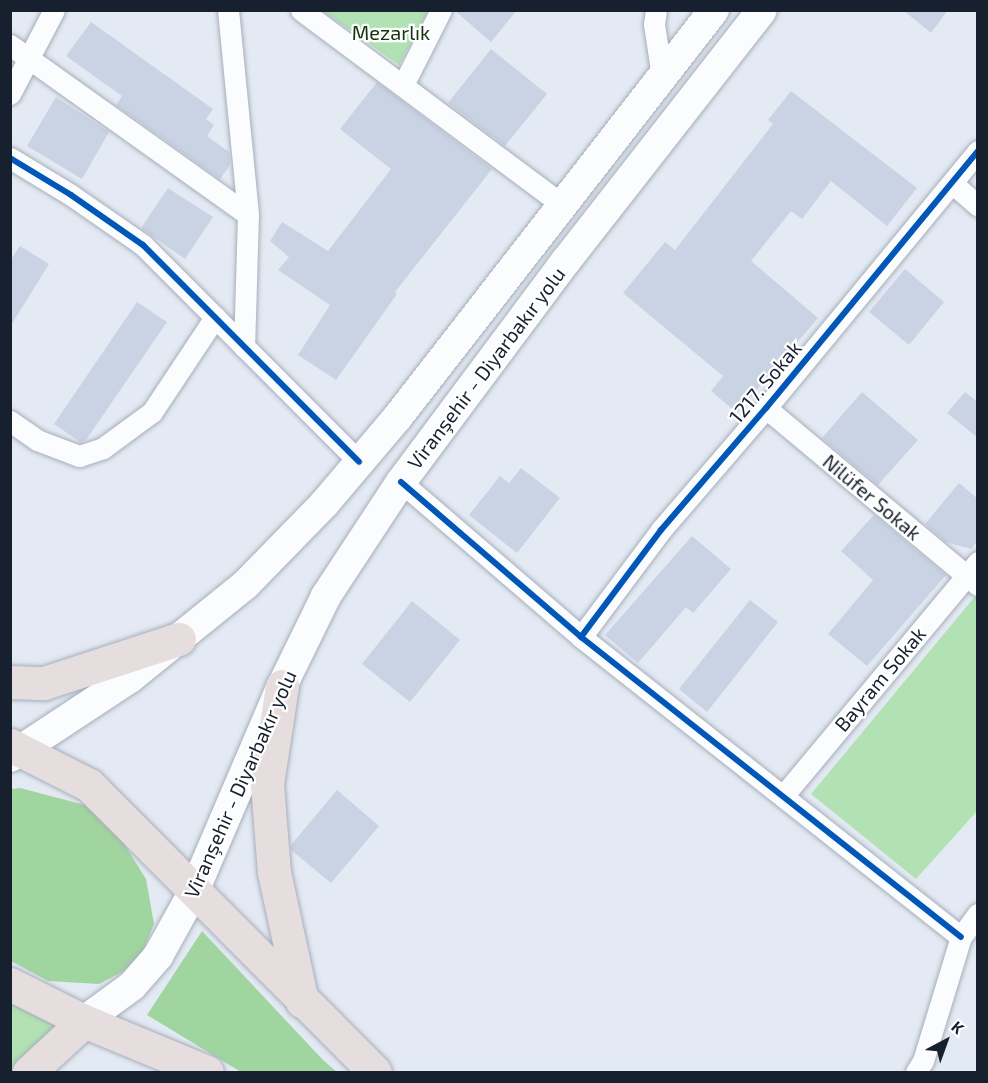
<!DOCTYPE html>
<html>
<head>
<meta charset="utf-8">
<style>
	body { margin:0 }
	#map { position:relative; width:988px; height:1083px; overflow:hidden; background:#e4eaf4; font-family:"Exo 2",sans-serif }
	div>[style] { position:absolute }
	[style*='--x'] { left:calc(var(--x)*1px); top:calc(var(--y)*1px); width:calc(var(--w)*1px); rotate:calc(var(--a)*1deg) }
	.green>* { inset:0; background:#b2e2b3 }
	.forest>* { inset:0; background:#a0d5a0 }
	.building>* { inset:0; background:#cad3e4 }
	.roads { filter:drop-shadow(0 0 2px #a6aeb9) drop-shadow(0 0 2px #a6aeb9) }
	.street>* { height:21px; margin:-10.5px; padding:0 10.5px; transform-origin:10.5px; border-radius:10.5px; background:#fbfcfd }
	.secondary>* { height:30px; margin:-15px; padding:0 15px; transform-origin:15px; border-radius:15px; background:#fbfcfd }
	.highway>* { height:33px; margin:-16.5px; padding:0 16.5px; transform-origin:16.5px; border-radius:16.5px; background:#e6dddf }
	.cycleway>* { height:6px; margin:-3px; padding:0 3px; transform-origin:3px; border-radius:3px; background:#0057b8 }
	span { translate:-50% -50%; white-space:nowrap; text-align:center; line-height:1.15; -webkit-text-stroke:4.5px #fff; paint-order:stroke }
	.park-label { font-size:20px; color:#11350c }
	.street-label { font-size:20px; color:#17202f }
	.frame { position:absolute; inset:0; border:12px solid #17202f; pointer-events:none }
	.north { position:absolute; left:916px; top:1011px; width:60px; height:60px; -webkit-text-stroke:4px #fff; paint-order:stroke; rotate:41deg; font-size:16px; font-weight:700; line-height:24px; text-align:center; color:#17202f }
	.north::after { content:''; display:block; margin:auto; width:21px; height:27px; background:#17202f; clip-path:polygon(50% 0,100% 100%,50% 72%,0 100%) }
</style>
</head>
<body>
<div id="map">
	<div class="green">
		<div style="clip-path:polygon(323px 11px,428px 11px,399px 65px)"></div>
		<div style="clip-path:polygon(977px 594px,977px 811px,916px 879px,811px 794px)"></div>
		<div style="clip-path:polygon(11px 1000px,63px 1025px,11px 1068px)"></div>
	</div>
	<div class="forest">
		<div style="clip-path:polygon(20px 788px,85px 805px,118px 834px,146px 879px,154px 924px,143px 951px,124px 971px,99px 984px,48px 981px,11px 961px,11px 789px)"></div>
		<div style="clip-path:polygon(202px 931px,323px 1060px,337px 1072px,241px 1072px,147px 1015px)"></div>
	</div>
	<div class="building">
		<div style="clip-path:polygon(454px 10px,517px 10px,491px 42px)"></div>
		<div style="clip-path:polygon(903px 10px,948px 10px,931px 33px)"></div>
		<div style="clip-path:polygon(91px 22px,213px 109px,206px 119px,214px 125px,207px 136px,229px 152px,230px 165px,220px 179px,116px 105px,122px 96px,66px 56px)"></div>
		<div style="clip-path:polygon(491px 49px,547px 94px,505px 146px,448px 103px)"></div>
		<div style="clip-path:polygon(377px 82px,492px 169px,395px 292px,397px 294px,336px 380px,298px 355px,330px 305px,278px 270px,289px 257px,270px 241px,282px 222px,328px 251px,391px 169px,340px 129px)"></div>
		<div style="clip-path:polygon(791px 91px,917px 188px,887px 226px,831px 181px,802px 219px,791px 211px,751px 261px,818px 318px,737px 413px,711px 391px,723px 376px,623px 293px,665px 242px,675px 250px,773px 124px,768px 120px)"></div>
		<div style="clip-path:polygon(56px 97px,109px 132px,82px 179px,27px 146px)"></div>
		<div style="clip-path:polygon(168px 188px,213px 217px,185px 259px,141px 228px)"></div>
		<div style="clip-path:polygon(20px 246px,49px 264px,10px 327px,10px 261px)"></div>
		<div style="clip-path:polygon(905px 269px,944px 302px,909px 345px,869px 312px)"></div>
		<div style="clip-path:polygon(137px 302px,167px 322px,86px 440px,80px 442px,54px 424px)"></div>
		<div style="clip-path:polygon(862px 392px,918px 440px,878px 485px,822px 438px)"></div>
		<div style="clip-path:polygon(965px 392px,978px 402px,978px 438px,947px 413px)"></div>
		<div style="clip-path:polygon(521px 468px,560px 498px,517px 553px,469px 515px,500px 476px,509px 483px)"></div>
		<div style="clip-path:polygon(959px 483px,978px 499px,978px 540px,971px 549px,946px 542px,925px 524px)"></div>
		<div style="clip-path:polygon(874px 515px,946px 575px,867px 666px,828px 634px,873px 580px,841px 551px)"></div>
		<div style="clip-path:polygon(692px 536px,731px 569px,693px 613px,686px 607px,638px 663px,605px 635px)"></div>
		<div style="clip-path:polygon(750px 600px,778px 622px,707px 712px,679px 689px)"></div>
		<div style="clip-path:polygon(412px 601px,460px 640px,410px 702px,362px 664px)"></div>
		<div style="clip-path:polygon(337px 790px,379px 826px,331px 883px,291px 850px,291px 845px)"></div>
	</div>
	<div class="roads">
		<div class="street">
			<div style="--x:228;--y:10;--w:206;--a:84.4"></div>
			<div style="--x:248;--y:215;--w:132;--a:91.7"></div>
			<div style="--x:301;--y:10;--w:328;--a:36.7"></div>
			<div style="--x:656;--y:10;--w:14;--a:98"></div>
			<div style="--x:654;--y:24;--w:54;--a:81.4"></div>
			<div style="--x:10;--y:45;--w:292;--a:35.5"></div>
			<div style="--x:403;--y:85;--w:84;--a:-63.1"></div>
			<div style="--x:10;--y:94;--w:95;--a:-62.4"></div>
			<div style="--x:10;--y:158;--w:71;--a:31.2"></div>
			<div style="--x:71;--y:195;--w:88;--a:34.8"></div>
			<div style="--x:143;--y:245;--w:306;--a:45.1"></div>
			<div style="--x:952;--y:183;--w:35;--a:41"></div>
			<div style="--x:766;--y:408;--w:276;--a:39.9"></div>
			<div style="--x:10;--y:421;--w:33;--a:35"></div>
			<div style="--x:37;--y:440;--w:45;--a:20.9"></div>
			<div style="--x:79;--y:456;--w:25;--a:-18"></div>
			<div style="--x:103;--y:448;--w:61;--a:-36.3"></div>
			<div style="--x:152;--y:412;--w:114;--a:-56.4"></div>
			<div style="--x:401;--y:482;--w:238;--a:40.7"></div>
			<div style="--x:581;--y:637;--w:484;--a:38.3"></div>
			<div style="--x:581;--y:637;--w:134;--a:-53.2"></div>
			<div style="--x:661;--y:530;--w:161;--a:-49.3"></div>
			<div style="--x:766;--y:408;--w:333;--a:-50.5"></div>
			<div style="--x:783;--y:796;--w:305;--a:-50.2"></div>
			<div style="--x:916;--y:1072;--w:13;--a:-58"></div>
			<div style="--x:923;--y:1061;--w:130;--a:-73"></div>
			<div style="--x:961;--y:937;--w:29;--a:-54"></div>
		</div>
		<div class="secondary">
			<div style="--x:10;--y:757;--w:144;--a:-33.4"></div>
			<div style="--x:130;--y:678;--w:149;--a:-39"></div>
			<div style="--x:246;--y:584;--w:112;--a:-45.7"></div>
			<div style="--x:324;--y:504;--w:113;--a:-49.7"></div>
			<div style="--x:397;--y:418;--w:517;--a:-52.15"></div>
			<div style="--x:84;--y:1021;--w:59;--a:-36.1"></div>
			<div style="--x:132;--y:986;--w:40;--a:-49"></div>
			<div style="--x:158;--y:956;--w:74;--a:-61"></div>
			<div style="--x:194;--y:891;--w:223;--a:-66.8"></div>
			<div style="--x:282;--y:686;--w:100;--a:-63.9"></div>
			<div style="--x:326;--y:596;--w:136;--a:-56.7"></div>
			<div style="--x:401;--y:482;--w:276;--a:-53.3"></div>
			<div style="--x:566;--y:261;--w:318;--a:-52"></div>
		</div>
		<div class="highway">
			<div style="--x:10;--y:682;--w:34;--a:2"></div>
			<div style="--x:44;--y:683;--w:142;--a:-18.1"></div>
			<div style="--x:282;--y:686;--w:99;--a:98.7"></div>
			<div style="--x:267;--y:784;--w:88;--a:85.5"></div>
			<div style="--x:274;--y:872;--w:132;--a:77.8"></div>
			<div style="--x:10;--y:745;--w:89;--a:26.9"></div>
			<div style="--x:89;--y:785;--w:405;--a:45.1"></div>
			<div style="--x:10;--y:984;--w:83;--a:26.6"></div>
			<div style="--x:84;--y:1021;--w:133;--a:22.5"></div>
			<div style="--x:29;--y:1072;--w:75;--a:-42.8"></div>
		</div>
	</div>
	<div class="cycleway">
		<div style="--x:10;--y:158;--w:71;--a:31.2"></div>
		<div style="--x:71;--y:195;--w:88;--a:34.8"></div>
		<div style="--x:143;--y:245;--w:306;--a:45.1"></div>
		<div style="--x:401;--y:482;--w:238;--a:40.7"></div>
		<div style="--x:581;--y:637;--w:484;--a:38.3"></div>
		<div style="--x:581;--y:637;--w:134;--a:-53.2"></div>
		<div style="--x:661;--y:530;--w:161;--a:-49.3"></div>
		<div style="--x:766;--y:408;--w:333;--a:-50.5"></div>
	</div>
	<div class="park-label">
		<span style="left:391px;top:32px">Mezarlık</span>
	</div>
	<div class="street-label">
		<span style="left:486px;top:368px;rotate:-53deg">Viranşehir - Diyarbakır yolu</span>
		<span style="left:765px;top:382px;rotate:-50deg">1217. Sokak</span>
		<span style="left:872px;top:497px;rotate:40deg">Nilüfer Sokak</span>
		<span style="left:880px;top:679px;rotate:-50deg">Bayram Sokak</span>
		<span style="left:240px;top:784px;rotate:-66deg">Viranşehir - Diyarbakır yolu</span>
	</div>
	<div class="frame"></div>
	<div class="north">K</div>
</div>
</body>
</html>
